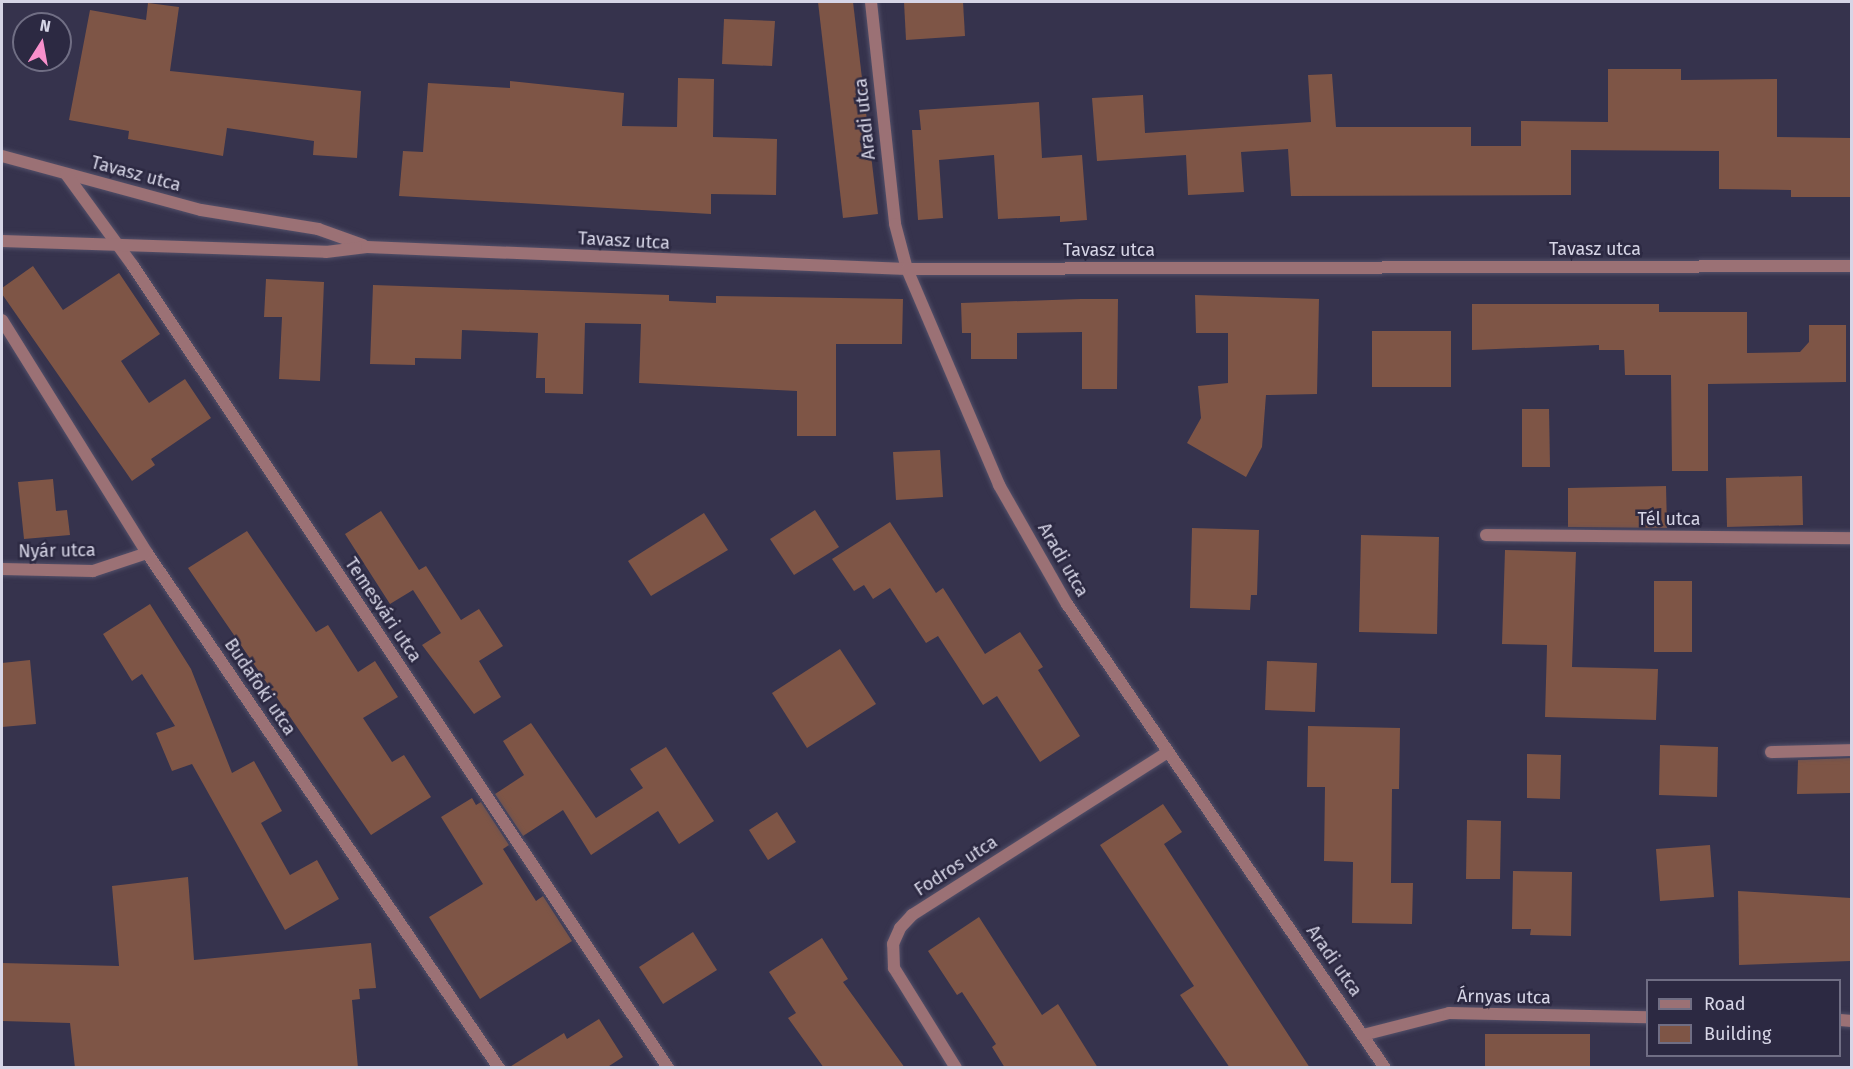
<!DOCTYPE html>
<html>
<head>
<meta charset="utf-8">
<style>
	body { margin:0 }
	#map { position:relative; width:1853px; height:1069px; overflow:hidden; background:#36334d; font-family:"Fira Sans",sans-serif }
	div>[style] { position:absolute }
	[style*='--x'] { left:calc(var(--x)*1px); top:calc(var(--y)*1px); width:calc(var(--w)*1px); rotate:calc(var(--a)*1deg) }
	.building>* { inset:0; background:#7e5546 }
	.roads { filter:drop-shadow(0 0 2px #535069) drop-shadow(0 0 2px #535069) }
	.minor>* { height:12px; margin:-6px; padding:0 6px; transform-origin:6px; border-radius:6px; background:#9b7175 }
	span { translate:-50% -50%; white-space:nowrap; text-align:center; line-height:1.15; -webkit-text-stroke:5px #2c2942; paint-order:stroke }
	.street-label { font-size:18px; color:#d6d5e6 }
	.frame { position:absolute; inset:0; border:3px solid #d6d5e6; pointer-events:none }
	.legend { position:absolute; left:1646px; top:979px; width:195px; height:78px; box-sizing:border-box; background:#2c2942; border:2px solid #706e84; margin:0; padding:8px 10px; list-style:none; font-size:18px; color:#d6d5e6 }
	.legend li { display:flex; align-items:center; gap:12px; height:30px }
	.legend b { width:30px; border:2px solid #706e84 }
	.north { position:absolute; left:12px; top:12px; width:60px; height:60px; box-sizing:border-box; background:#2c2942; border:2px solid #706e84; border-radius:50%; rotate:11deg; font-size:16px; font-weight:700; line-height:24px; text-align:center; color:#d6d5e6 }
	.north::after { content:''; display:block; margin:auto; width:21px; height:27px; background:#f890cc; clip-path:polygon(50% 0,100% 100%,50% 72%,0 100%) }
</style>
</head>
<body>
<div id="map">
	<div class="building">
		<div style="clip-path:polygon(818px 2px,853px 2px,878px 214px,843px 218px)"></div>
		<div style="clip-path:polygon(904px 2px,963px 2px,965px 36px,906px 40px)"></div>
		<div style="clip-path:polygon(148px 3px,179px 7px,170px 71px,361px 91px,357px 158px,313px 155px,314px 141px,227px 128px,223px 156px,128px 139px,129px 131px,69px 120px,90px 10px,146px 20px)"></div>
		<div style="clip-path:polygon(724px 19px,775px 21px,772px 66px,722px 64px)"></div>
		<div style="clip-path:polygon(1608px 69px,1681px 69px,1681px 80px,1777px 79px,1777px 137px,1851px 138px,1851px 197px,1791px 197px,1791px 190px,1719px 189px,1719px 151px,1571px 150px,1571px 195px,1291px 196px,1288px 149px,1241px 152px,1244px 192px,1188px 195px,1186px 155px,1097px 161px,1092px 98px,1143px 95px,1145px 133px,1311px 122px,1308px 75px,1332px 74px,1336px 127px,1471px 127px,1471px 146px,1521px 146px,1521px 121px,1608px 122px)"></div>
		<div style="clip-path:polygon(678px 78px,714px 79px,713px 137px,777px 139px,776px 195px,711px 194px,711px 214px,399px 196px,403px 151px,423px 152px,428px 83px,510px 88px,510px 81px,624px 93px,622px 126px,677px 127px)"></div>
		<div style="clip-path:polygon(1039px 102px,1042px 158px,1082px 155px,1087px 220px,1060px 222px,1060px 216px,998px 219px,994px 155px,939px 160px,943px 218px,918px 220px,912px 130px,921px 130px,919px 110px)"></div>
		<div style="clip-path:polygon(33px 266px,63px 310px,119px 273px,160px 334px,121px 361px,149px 403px,185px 379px,211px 418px,151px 459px,155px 465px,132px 481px,2px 294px,2px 288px)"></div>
		<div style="clip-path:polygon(266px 279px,324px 282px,320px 381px,279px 379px,282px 317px,264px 317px)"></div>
		<div style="clip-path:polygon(373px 285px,669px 295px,669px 301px,716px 303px,716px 296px,903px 299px,902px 344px,836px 344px,836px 436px,797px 436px,797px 391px,639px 383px,641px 324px,585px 323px,583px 394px,545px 393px,545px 378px,536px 378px,538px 333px,462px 330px,461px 359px,415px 358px,415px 365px,370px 364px)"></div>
		<div style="clip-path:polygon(1195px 295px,1319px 299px,1317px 394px,1266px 395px,1262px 447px,1246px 477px,1187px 443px,1201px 418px,1198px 386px,1228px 383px,1228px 333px,1196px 333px)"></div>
		<div style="clip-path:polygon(1081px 299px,1118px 299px,1117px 389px,1082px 389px,1082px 332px,1017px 333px,1017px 359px,971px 359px,971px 333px,962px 333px,961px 303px)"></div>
		<div style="clip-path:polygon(1472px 304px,1659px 304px,1659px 312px,1747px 312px,1747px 353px,1800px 352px,1809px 342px,1809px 325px,1846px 325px,1846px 382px,1708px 384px,1708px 471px,1672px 471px,1671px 375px,1625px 375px,1624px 350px,1599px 350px,1599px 345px,1472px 350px)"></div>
		<div style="clip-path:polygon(1372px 331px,1451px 331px,1451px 387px,1372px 387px)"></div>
		<div style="clip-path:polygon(1522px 409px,1549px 409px,1550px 467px,1522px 467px)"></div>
		<div style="clip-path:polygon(940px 450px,943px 497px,896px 500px,893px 452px)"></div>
		<div style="clip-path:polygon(1802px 476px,1803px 525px,1727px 527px,1726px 478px)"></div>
		<div style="clip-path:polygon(53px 479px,56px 511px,67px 510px,70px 535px,24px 539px,18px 482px)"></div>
		<div style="clip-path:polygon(1666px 486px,1667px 528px,1568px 527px,1568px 488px)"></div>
		<div style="clip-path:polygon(815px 510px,839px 547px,794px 575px,770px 539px)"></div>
		<div style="clip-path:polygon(381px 511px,419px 570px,426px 566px,461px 620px,479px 609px,503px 646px,479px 661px,501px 697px,474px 714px,422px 645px,441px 633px,413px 590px,390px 604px,345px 534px)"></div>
		<div style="clip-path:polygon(704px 513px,728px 550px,651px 596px,628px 561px)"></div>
		<div style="clip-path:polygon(890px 522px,936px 593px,943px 588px,985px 654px,1020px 632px,1043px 667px,1038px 670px,1080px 736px,1040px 762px,997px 696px,983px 705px,938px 636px,926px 643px,890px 588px,873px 599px,864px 585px,854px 591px,832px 559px)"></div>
		<div style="clip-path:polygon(1192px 528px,1259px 530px,1257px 595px,1251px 595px,1250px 610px,1190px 608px)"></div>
		<div style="clip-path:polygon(247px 531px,316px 632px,328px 625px,358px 672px,375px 661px,398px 697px,363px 718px,392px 762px,404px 755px,431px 797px,371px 835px,188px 568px)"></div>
		<div style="clip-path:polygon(1361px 535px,1439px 537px,1437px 634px,1359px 632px)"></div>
		<div style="clip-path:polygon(1505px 550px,1576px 552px,1572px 667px,1658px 669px,1656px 720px,1545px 717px,1547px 645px,1502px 644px)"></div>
		<div style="clip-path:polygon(1654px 581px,1692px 581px,1692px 652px,1654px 652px)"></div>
		<div style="clip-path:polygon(150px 604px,191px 669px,232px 773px,254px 761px,282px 811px,261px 823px,290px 875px,317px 860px,339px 899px,285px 930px,192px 764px,172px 771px,156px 733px,175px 726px,142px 674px,132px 681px,103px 634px)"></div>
		<div style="clip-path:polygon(840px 649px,876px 704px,807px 748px,772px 693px)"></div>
		<div style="clip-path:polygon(30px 660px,36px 724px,2px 727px,2px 663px)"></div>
		<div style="clip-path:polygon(1267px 661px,1317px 663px,1315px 712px,1265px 710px)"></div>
		<div style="clip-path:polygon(531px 723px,596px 818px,643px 788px,630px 769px,666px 747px,714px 821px,679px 844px,658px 811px,591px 855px,563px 810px,523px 836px,495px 794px,524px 775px,503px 741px)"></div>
		<div style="clip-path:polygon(1308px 726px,1400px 728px,1399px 789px,1392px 789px,1391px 883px,1413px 883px,1412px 924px,1352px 923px,1353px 862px,1324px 861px,1325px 787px,1307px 787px)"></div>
		<div style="clip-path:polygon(1660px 745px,1718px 747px,1717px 797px,1659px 795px)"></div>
		<div style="clip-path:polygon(1527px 754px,1561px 755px,1560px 799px,1527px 798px)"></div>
		<div style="clip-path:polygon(1851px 758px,1851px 793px,1797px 794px,1798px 760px)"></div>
		<div style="clip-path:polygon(472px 798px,476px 805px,481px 802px,509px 845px,503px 849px,536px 901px,543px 896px,572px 941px,480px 999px,429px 917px,483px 884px,441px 817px)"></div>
		<div style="clip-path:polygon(1163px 804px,1182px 832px,1164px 844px,1310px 1068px,1230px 1068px,1180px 995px,1194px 986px,1100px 845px)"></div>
		<div style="clip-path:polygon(777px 812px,796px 842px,768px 860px,749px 830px)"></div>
		<div style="clip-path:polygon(1467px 820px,1501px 821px,1500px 879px,1466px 879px)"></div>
		<div style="clip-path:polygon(1710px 845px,1714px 897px,1660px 901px,1656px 849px)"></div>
		<div style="clip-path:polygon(1513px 871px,1572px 872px,1571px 936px,1530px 935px,1531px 929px,1512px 929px)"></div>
		<div style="clip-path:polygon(188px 877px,194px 960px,371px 943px,376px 988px,359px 989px,360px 999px,352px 1000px,358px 1068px,75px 1068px,70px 1023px,2px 1021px,2px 963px,119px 966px,112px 886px)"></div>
		<div style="clip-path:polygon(1738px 891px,1851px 898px,1851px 961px,1739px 965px)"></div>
		<div style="clip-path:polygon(979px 917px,1042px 1015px,1058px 1004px,1098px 1068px,1005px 1068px,992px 1047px,996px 1044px,962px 992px,957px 995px,928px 951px)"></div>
		<div style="clip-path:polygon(693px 932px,717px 970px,663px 1004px,639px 967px)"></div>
		<div style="clip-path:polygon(822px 938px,848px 979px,843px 982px,905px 1068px,824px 1068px,788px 1018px,796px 1013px,769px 972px)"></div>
		<div style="clip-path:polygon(599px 1019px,623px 1057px,606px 1068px,508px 1068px,564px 1033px,567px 1039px)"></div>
		<div style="clip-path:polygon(1485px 1034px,1590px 1034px,1590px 1068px,1485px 1068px)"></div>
	</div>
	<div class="roads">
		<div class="minor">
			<div style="--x:871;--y:2;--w:223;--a:83.8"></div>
			<div style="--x:895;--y:224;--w:47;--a:75.1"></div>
			<div style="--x:907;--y:269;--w:235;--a:66.9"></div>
			<div style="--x:999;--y:485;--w:137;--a:60.3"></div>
			<div style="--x:1067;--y:604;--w:563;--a:55.58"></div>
			<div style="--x:2;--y:156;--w:206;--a:15.2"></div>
			<div style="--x:201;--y:210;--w:119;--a:9.2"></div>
			<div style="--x:318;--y:229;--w:48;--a:19.6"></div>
			<div style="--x:66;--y:174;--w:114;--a:53.9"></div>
			<div style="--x:133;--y:266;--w:964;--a:56.29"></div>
			<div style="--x:2;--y:241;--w:324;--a:1.9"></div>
			<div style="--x:326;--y:252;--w:41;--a:-7"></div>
			<div style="--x:367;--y:247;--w:540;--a:2.33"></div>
			<div style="--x:907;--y:269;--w:945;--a:-0.18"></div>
			<div style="--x:2;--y:320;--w:274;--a:58.1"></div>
			<div style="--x:147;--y:553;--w:624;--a:55.65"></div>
			<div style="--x:1486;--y:535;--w:366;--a:0.5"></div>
			<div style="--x:2;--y:569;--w:91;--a:1.3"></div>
			<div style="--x:93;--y:571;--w:57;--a:-18.4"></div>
			<div style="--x:1771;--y:752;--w:81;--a:-1.4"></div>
			<div style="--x:1840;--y:1020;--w:12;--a:5"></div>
			<div style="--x:1363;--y:1035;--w:89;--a:-14.3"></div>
			<div style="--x:1449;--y:1013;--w:199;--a:1.2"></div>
			<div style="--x:956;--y:1068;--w:118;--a:-121.8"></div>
			<div style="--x:894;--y:968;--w:24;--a:-92"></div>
			<div style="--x:893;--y:944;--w:17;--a:-66"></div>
			<div style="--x:900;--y:928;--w:18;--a:-47"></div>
			<div style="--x:912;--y:915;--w:303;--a:-32.5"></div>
		</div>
	</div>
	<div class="street-label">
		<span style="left:865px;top:119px;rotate:-96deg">Aradi utca</span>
		<span style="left:136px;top:174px;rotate:15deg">Tavasz utca</span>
		<span style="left:624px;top:241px;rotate:3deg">Tavasz utca</span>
		<span style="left:1595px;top:249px">Tavasz utca</span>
		<span style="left:1109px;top:250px">Tavasz utca</span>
		<span style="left:1669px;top:519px">Tél utca</span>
		<span style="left:57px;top:551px;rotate:-1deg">Nyár utca</span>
		<span style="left:1063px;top:560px;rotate:60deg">Aradi utca</span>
		<span style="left:383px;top:610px;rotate:56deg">Temesvári utca</span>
		<span style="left:260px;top:687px;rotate:56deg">Budafoki utca</span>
		<span style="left:956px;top:866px;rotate:-33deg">Fodros utca</span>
		<span style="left:1334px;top:961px;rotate:55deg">Aradi utca</span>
		<span style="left:1504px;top:997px;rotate:1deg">Árnyas utca</span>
	</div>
	<div class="frame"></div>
	<ul class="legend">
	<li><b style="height:8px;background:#9b7175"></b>Road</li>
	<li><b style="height:16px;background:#7e5546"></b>Building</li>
	</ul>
	<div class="north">N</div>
</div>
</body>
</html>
